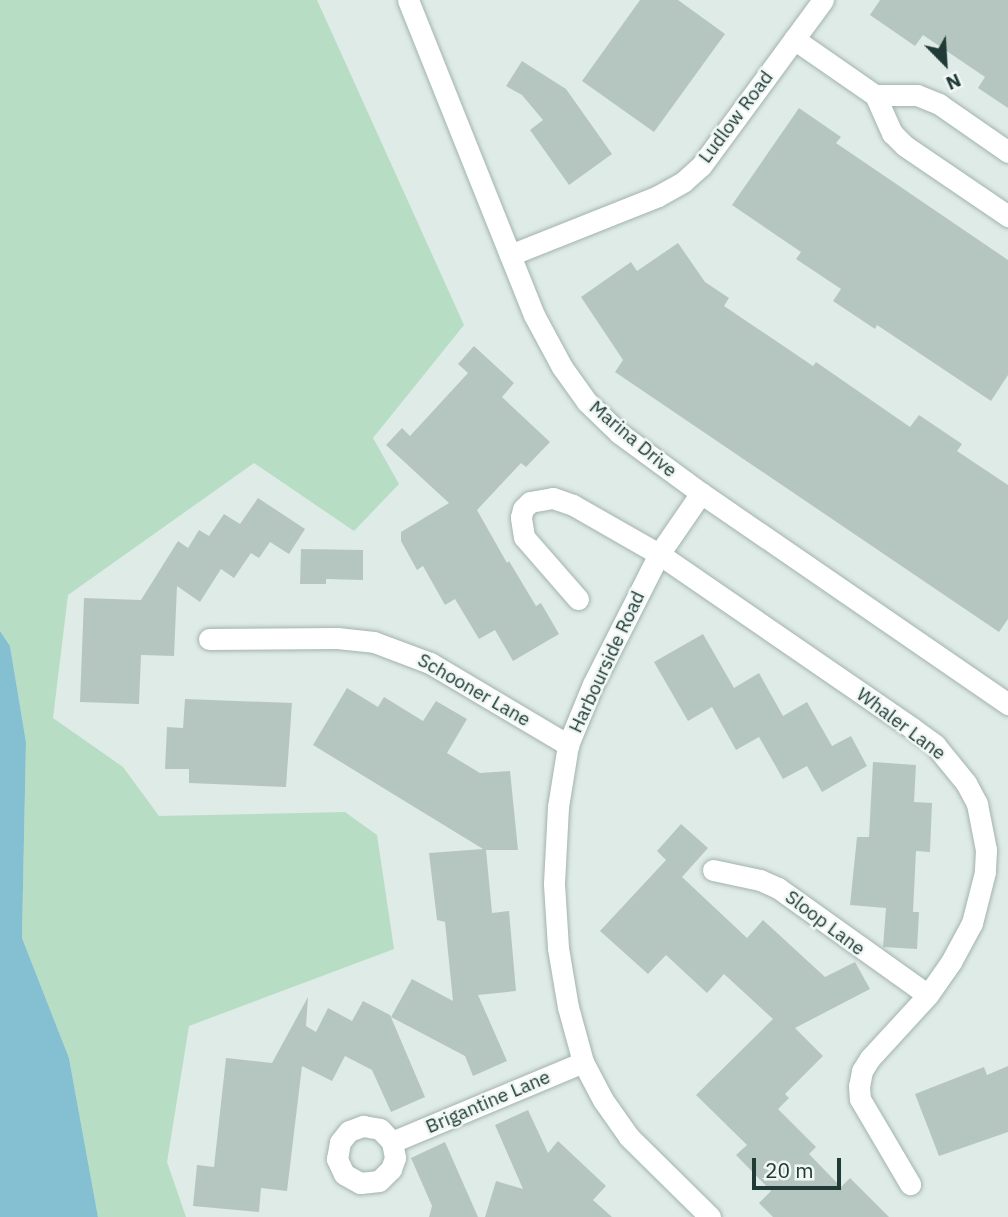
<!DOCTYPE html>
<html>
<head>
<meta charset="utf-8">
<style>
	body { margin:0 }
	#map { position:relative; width:1008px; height:1217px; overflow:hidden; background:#dfebe7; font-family:"IBM Plex Sans",sans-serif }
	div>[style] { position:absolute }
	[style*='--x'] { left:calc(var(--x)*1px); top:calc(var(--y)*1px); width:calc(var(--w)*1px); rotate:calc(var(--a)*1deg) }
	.green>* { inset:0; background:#b7ddc4 }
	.water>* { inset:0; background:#85c0d2 }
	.building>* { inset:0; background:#b5c6c0 }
	.roads { filter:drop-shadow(0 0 2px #a2b3ae) drop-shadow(0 0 2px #a2b3ae) }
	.street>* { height:21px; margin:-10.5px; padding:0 10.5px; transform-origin:10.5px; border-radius:10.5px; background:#fff }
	span { translate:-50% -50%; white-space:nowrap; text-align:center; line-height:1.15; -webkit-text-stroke:5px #f0f7f4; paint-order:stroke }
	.street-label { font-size:19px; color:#203b36 }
	.north { position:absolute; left:910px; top:28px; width:70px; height:70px; -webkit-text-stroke:5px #f0f7f4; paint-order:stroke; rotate:156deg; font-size:19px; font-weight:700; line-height:28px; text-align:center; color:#203b36 }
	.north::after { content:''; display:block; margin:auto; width:24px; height:32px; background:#203b36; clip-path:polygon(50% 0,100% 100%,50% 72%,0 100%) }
	.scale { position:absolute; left:752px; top:1158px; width:89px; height:32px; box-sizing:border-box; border:4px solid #203b36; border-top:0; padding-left:9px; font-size:21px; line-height:24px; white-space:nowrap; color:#203b36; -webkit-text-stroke:5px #f0f7f4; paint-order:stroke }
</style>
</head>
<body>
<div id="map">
	<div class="green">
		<div style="clip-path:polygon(0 0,317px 0,464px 325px,373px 438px,399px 484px,354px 531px,254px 463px,68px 595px,53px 718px,123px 767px,159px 816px,345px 812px,377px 835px,394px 949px,189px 1026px,167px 1162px,186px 1217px,98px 1217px,69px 1058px,22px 938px,26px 742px,10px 646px,0 631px)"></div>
	</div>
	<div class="water">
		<div style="clip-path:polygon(0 631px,10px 646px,26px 742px,22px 938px,69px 1058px,98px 1217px,0 1217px)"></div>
	</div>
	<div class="building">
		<div style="clip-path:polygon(640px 0,678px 0,725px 34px,654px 132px,582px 81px)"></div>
		<div style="clip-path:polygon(880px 0,1008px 0,1008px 108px,978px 88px,985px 77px,923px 35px,915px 46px,870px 15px)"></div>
		<div style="clip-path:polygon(522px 61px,566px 89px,612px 154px,569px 185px,530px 130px,543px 120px,522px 95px,506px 86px)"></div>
		<div style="clip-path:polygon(799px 108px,841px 137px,836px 143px,1008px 260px,1008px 375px,991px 401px,877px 325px,875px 329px,833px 301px,841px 289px,796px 259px,801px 252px,732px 205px)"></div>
		<div style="clip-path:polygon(678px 243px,705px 282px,729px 298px,724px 306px,813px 366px,816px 362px,910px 427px,919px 415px,962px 444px,957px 451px,1008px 485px,1008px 619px,999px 632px,615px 372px,623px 360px,581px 297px,631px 262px,637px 271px)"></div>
		<div style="clip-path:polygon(474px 346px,514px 383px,502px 397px,550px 442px,526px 467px,521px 463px,477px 510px,507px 563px,509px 561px,536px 606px,541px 603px,559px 634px,513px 661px,495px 630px,479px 639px,455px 599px,445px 605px,423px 566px,417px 570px,401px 541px,401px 532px,449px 503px,386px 445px,402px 428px,410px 436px,468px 373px,458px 364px)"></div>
		<div style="clip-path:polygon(258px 498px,305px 529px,289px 554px,270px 542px,259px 558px,251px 553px,234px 578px,221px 569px,200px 602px,177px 586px,174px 656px,141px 655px,139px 704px,80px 702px,84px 598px,141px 600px,178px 541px,188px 548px,199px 530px,209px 536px,224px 514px,240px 524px)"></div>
		<div style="clip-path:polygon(301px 549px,363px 550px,363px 580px,326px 579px,326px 584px,300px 584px)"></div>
		<div style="clip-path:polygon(703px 634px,734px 688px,759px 673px,783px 716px,807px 702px,832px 746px,851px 736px,867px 766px,822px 792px,807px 766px,783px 779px,759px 737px,736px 750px,712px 707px,688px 721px,654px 662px)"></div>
		<div style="clip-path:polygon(347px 688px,378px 707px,384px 697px,423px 721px,436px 701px,467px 719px,447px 753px,480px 773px,510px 771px,518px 850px,486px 850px,492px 913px,509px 911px,516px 991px,478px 995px,507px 1061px,473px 1076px,465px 1056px,391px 1017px,412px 979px,453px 1001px,445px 922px,437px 920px,429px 853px,483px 849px,313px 745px)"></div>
		<div style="clip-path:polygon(185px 699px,292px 703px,286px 787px,189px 783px,189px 769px,165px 769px,167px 727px,183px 728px)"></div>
		<div style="clip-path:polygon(873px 762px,916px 765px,914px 802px,932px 803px,930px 852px,916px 851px,913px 912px,919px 912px,917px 949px,883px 947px,886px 908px,850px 905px,857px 837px,869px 837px)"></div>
		<div style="clip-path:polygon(681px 824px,708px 848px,682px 877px,747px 938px,763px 920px,825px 977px,855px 962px,870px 989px,795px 1028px,823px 1056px,785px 1094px,789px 1098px,778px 1109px,816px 1147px,809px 1154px,841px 1187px,850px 1178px,889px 1217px,773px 1217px,759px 1203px,771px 1191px,736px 1155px,747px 1145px,696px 1095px,773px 1019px,724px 974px,707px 993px,666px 955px,648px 974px,600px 931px,666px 860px,657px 851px)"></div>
		<div style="clip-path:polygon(308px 997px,306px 1026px,316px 1032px,328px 1008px,352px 1021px,363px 1001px,390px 1015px,425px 1097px,391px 1112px,372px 1070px,345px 1056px,332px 1081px,302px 1066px,287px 1191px,261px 1188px,259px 1212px,193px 1206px,197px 1165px,214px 1167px,226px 1058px,272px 1063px)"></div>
		<div style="clip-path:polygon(1008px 1066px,1008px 1132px,939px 1156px,915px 1094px,984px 1067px,987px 1075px)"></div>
		<div style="clip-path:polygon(528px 1110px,548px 1153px,558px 1141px,606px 1186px,593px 1200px,612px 1217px,485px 1217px,496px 1181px,523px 1189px,495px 1125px)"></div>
		<div style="clip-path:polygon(445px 1142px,478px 1217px,429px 1217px,432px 1206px,411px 1158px)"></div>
	</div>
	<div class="roads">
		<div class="street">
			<div style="--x:408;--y:0;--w:339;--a:68.2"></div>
			<div style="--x:534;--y:315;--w:59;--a:61.7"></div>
			<div style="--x:562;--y:367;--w:43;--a:54.5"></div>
			<div style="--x:587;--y:402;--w:45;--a:44.1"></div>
			<div style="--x:619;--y:433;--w:102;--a:36.2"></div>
			<div style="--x:701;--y:493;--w:373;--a:34.5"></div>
			<div style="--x:794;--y:39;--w:98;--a:34.7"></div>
			<div style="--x:875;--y:95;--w:42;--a:65.9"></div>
			<div style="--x:892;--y:133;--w:18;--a:45"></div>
			<div style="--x:905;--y:146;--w:125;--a:34.2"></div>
			<div style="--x:875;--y:95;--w:42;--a:0"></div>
			<div style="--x:917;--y:95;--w:24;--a:22"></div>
			<div style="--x:939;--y:104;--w:84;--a:34.8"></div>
			<div style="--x:510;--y:255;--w:159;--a:-21.7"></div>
			<div style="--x:658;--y:196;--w:29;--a:-29"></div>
			<div style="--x:683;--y:182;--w:24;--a:-42"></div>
			<div style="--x:701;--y:166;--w:206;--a:-53.7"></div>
			<div style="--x:701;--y:493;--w:74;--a:124.5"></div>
			<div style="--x:659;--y:554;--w:146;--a:116.9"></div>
			<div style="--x:593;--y:684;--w:66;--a:112.3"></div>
			<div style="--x:568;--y:745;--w:63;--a:99.2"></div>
			<div style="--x:558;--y:807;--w:77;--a:93"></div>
			<div style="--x:554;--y:884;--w:64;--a:86.4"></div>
			<div style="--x:558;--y:948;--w:60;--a:80.4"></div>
			<div style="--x:568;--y:1007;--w:57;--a:74.7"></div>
			<div style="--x:583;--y:1062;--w:43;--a:62.2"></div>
			<div style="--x:603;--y:1100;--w:45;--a:54.9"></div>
			<div style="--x:629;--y:1137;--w:114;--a:44.6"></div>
			<div style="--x:578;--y:599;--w:82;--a:-131.1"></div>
			<div style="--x:524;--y:537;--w:20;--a:-99"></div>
			<div style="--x:521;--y:517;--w:8;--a:-76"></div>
			<div style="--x:523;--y:509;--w:10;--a:-45"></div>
			<div style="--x:530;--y:502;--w:23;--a:-10"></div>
			<div style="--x:553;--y:498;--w:21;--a:19"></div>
			<div style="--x:573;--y:505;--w:99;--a:29.7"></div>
			<div style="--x:659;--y:554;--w:307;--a:34.5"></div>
			<div style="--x:912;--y:728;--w:29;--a:36"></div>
			<div style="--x:935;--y:745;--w:49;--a:50.8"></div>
			<div style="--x:966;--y:783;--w:24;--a:62"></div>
			<div style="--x:977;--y:804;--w:47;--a:78.9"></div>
			<div style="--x:986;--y:850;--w:22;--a:93"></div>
			<div style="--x:985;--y:872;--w:53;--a:104.3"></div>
			<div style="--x:972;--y:923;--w:44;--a:118.3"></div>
			<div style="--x:951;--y:962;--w:40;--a:124.9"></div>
			<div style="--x:928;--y:995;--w:86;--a:132.6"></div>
			<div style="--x:870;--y:1058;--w:15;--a:122"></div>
			<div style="--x:862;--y:1071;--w:15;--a:101"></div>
			<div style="--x:859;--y:1086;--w:13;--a:86"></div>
			<div style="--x:860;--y:1099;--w:99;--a:59.5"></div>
			<div style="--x:209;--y:639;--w:128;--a:-0.4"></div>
			<div style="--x:337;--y:638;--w:37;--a:6"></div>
			<div style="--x:374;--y:642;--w:60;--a:20.6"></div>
			<div style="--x:430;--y:663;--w:161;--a:30.7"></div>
			<div style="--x:713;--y:870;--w:48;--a:12"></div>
			<div style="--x:760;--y:880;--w:20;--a:24"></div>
			<div style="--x:778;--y:888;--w:184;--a:35.5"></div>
			<div style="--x:392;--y:1142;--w:16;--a:79"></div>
			<div style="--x:395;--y:1158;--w:12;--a:110"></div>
			<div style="--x:391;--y:1169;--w:17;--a:135"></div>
			<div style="--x:379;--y:1181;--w:19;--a:174"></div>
			<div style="--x:360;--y:1183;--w:18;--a:-151"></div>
			<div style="--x:344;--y:1174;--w:17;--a:-115"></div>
			<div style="--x:337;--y:1159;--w:17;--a:-80"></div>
			<div style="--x:340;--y:1142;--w:14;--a:-51"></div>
			<div style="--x:349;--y:1131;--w:15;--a:-20"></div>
			<div style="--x:363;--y:1126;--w:17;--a:10"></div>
			<div style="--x:380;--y:1129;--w:18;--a:47"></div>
			<div style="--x:392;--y:1142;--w:207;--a:-22.7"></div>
		</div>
	</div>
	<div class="street-label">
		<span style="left:736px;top:117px;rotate:-53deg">Ludlow Road</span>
		<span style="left:633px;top:439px;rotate:40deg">Marina Drive</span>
		<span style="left:607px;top:662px;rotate:-65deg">Harbourside Road</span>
		<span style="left:474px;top:690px;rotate:30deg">Schooner Lane</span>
		<span style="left:901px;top:724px;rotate:37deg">Whaler Lane</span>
		<span style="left:825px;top:923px;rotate:37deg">Sloop Lane</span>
		<span style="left:488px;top:1102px;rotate:-23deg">Brigantine Lane</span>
	</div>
	<div class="north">N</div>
	<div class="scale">20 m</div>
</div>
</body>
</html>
